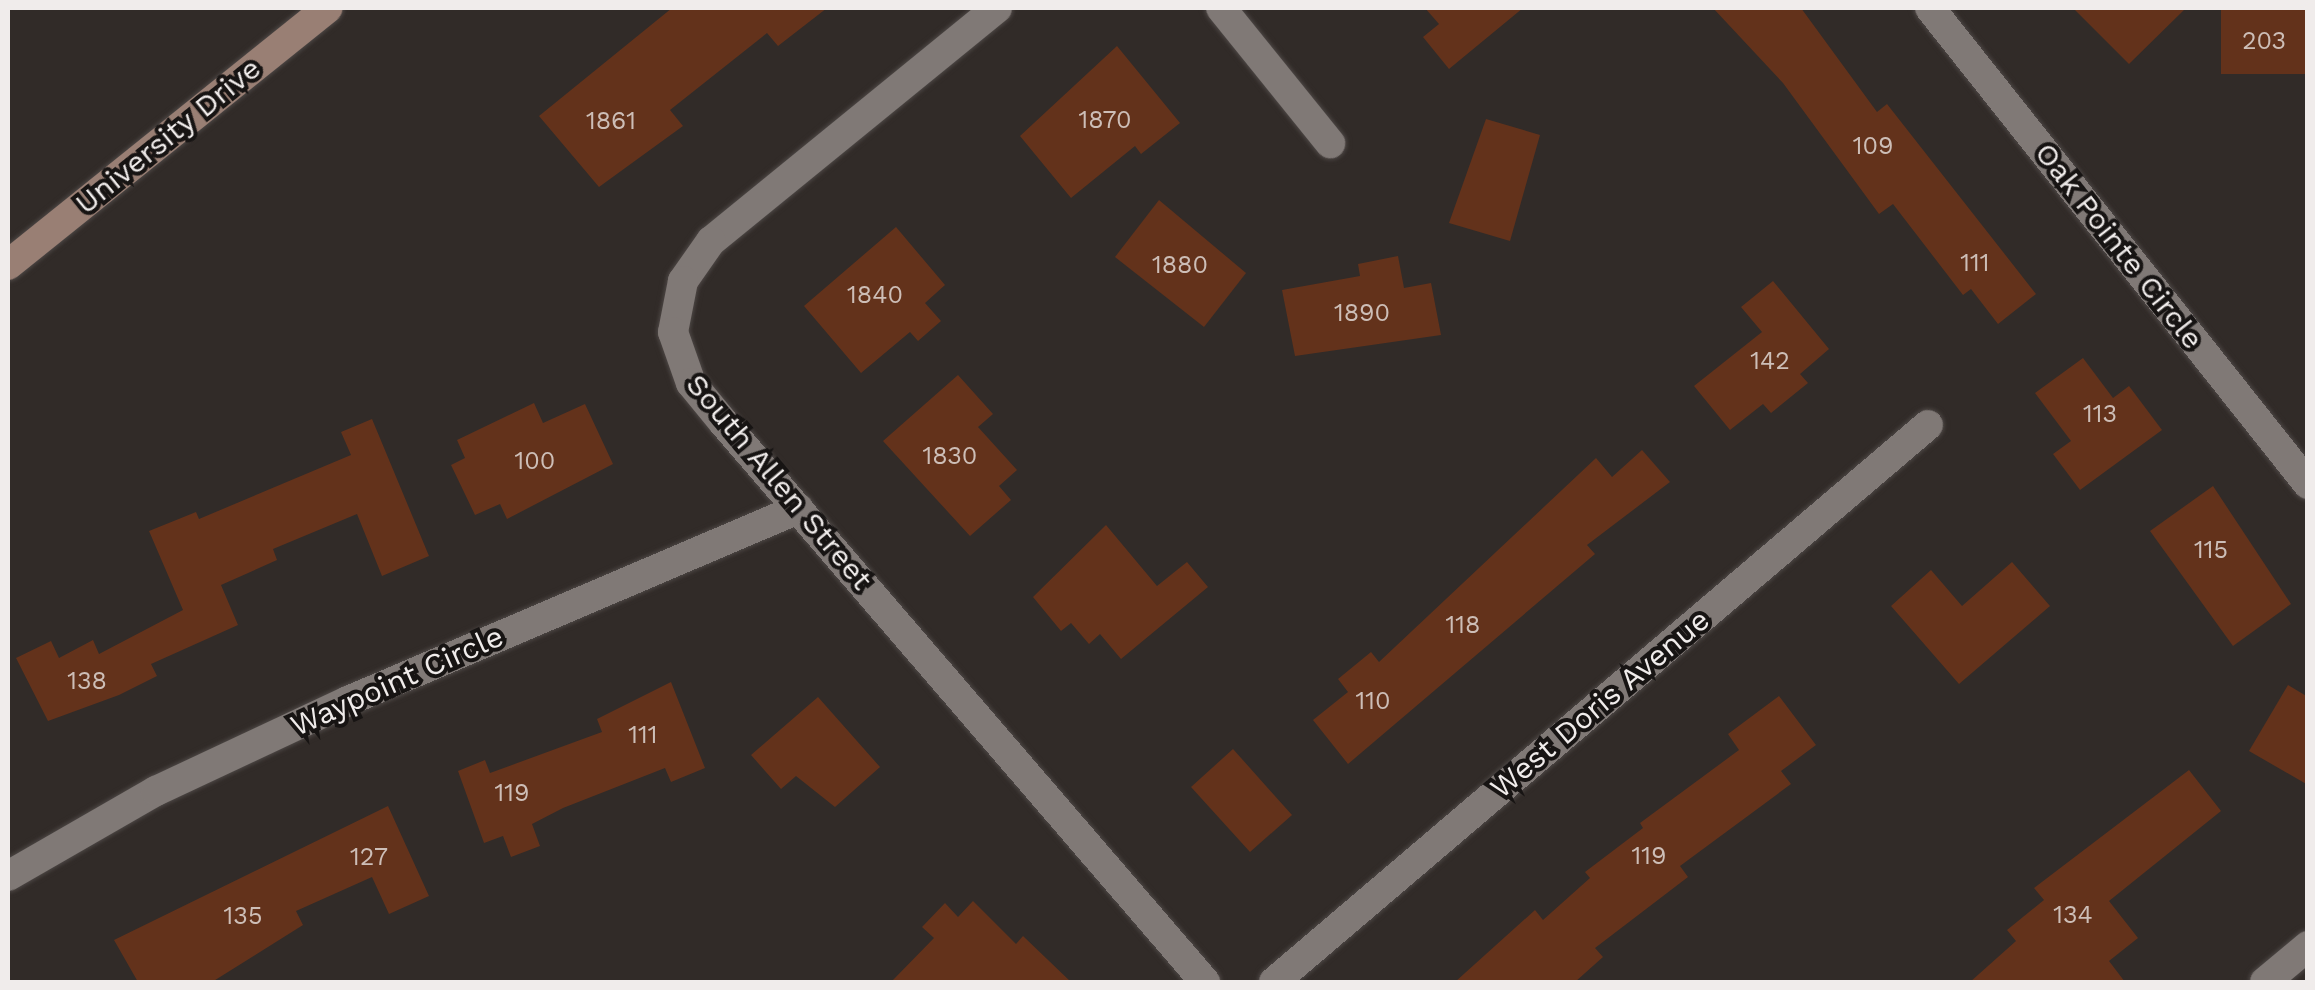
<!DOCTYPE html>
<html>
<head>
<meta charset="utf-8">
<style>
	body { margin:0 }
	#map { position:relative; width:2315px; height:990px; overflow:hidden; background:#312b28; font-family:"Work Sans",sans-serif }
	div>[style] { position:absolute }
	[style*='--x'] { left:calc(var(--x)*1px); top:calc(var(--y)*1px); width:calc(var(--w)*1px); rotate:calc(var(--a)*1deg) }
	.building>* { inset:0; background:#63321b }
	.roads { filter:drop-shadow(0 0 2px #4d4745) drop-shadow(0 0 2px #4d4745) }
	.street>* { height:30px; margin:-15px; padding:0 15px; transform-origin:15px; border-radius:15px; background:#807976 }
	.secondary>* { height:30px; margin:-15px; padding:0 15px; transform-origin:15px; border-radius:15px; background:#997f74 }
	span { translate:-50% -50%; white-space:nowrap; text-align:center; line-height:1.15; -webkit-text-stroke:8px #171413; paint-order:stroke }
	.number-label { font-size:25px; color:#cdbeb7 }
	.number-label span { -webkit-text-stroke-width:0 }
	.street-label { font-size:30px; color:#f0eceb }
	.frame { position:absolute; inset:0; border:10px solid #f0eceb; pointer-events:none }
</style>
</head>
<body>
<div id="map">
	<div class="building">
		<div style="clip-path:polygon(672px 8px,827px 8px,778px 46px,767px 33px,670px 110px,683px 126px,599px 187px,539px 116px)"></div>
		<div style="clip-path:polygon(1425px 8px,1523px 8px,1449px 69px,1423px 37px,1439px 24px)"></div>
		<div style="clip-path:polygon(1713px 8px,1801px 8px,1877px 112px,1887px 104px,2036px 294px,1998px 324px,1971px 289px,1963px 295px,1893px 204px,1879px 214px,1783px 83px)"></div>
		<div style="clip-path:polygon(2073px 8px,2186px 8px,2129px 64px)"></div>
		<div style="clip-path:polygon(2221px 8px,2308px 8px,2308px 74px,2221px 74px)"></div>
		<div style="clip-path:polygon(1117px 46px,1180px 123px,1141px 154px,1135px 146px,1071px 198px,1020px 136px)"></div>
		<div style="clip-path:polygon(1486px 119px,1540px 135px,1510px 241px,1449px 223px)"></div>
		<div style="clip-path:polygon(1159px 200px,1246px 273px,1204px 327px,1115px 257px)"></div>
		<div style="clip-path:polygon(896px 227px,945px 285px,925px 303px,941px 321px,918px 341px,910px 332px,861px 373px,804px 306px)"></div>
		<div style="clip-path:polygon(1398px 256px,1404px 288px,1431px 283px,1441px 335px,1295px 356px,1282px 290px,1360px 276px,1358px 264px)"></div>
		<div style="clip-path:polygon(1773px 281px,1829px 349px,1800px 374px,1808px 383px,1771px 413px,1763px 404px,1730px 430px,1694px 386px,1762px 332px,1741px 307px)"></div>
		<div style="clip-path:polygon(2083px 358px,2113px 398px,2129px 386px,2162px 430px,2080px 490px,2053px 454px,2071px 441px,2035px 393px)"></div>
		<div style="clip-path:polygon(958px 375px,993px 414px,978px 427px,1017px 470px,999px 486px,1011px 500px,970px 536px,883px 441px)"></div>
		<div style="clip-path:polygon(534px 403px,543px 423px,585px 404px,613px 464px,507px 519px,500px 504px,475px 515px,451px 465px,465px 458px,457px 440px)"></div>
		<div style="clip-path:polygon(372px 419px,429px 556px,382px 576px,357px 514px,273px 549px,277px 560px,221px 585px,238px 625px,151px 664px,157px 676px,119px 695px,48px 721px,16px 658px,51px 641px,59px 658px,93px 640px,99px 654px,183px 610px,149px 531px,196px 512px,199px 519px,351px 455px,341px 432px)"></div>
		<div style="clip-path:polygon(1642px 450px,1670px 482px,1587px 545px,1595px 554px,1348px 764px,1313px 720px,1348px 692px,1338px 679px,1371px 652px,1379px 662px,1596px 458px,1612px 477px)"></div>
		<div style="clip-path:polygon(2213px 486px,2291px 604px,2233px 646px,2150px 531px)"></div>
		<div style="clip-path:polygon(1106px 525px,1157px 586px,1187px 562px,1208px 587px,1121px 659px,1100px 634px,1089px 644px,1071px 623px,1061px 631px,1033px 597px)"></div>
		<div style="clip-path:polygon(2012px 562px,2050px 606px,1959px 684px,1891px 606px,1931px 570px,1962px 606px)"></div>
		<div style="clip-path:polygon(671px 682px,705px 768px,671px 782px,665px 768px,563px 808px,532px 824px,540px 846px,511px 857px,503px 836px,484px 843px,458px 771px,485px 760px,490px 773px,602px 732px,597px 719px)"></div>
		<div style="clip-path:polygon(2288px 685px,2308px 697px,2308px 785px,2249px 751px)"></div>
		<div style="clip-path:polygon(1779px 696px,1816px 745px,1781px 771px,1791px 784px,1680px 866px,1688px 877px,1595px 948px,1603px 957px,1575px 982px,1455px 982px,1535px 910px,1543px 920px,1590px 878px,1585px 872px,1643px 828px,1640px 823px,1739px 750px,1728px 734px)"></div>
		<div style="clip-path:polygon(818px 697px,880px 767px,835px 807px,796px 776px,781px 789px,751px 755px)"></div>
		<div style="clip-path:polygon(1233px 749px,1292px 815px,1250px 852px,1191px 787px)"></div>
		<div style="clip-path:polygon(2189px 770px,2221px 811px,2109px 901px,2138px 938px,2109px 961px,2125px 982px,1970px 982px,2016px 941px,2007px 930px,2044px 900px,2034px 888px)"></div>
		<div style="clip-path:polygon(388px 806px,429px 896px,389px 914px,372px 877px,296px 911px,303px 925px,212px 982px,138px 982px,114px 940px)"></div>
		<div style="clip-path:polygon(973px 901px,1016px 944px,1023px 936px,1071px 982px,891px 982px,934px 938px,922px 927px,945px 903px,958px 917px)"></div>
	</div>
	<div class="roads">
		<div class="street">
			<div style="--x:997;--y:8;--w:369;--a:140.8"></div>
			<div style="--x:711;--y:241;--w:49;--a:125"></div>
			<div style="--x:683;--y:281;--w:52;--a:101.1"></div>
			<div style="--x:673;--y:332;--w:54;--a:70.6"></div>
			<div style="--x:691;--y:383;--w:50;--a:50.6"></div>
			<div style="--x:723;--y:422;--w:739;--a:49.28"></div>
			<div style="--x:1221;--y:8;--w:174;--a:51.1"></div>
			<div style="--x:1930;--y:8;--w:608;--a:51.55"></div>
			<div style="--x:8;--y:876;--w:171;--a:-29.9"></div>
			<div style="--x:156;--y:791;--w:212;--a:-25.1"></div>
			<div style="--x:348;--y:701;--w:490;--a:-23.1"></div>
			<div style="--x:1274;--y:982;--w:859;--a:-40.42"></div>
			<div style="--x:2265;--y:982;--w:56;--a:-39.9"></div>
		</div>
		<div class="secondary">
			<div style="--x:8;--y:265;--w:410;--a:-38.8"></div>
		</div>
	</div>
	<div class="number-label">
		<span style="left:2264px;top:41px">203</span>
		<span style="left:1105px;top:120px">1870</span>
		<span style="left:611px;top:121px">1861</span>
		<span style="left:1873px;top:146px">109</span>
		<span style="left:1975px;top:263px">111</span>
		<span style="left:1180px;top:265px">1880</span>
		<span style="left:875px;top:295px">1840</span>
		<span style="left:1362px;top:313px">1890</span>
		<span style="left:1770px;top:361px">142</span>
		<span style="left:2100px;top:414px">113</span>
		<span style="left:950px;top:456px">1830</span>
		<span style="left:535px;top:461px">100</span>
		<span style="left:2211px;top:550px">115</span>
		<span style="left:1463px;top:625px">118</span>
		<span style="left:87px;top:681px">138</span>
		<span style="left:1373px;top:701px">110</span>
		<span style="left:643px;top:735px">111</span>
		<span style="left:512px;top:793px">119</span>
		<span style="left:1649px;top:856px">119</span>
		<span style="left:369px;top:857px">127</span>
		<span style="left:2073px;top:915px">134</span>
		<span style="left:243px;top:916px">135</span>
	</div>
	<div class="street-label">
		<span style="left:168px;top:136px;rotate:-39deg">University Drive</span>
		<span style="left:2119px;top:246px;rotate:52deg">Oak Pointe Circle</span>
		<span style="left:779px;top:482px;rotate:50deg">South Allen Street</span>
		<span style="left:397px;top:681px;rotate:-24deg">Waypoint Circle</span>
		<span style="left:1600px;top:704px;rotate:-40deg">West Doris Avenue</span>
	</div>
	<div class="frame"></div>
</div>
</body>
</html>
